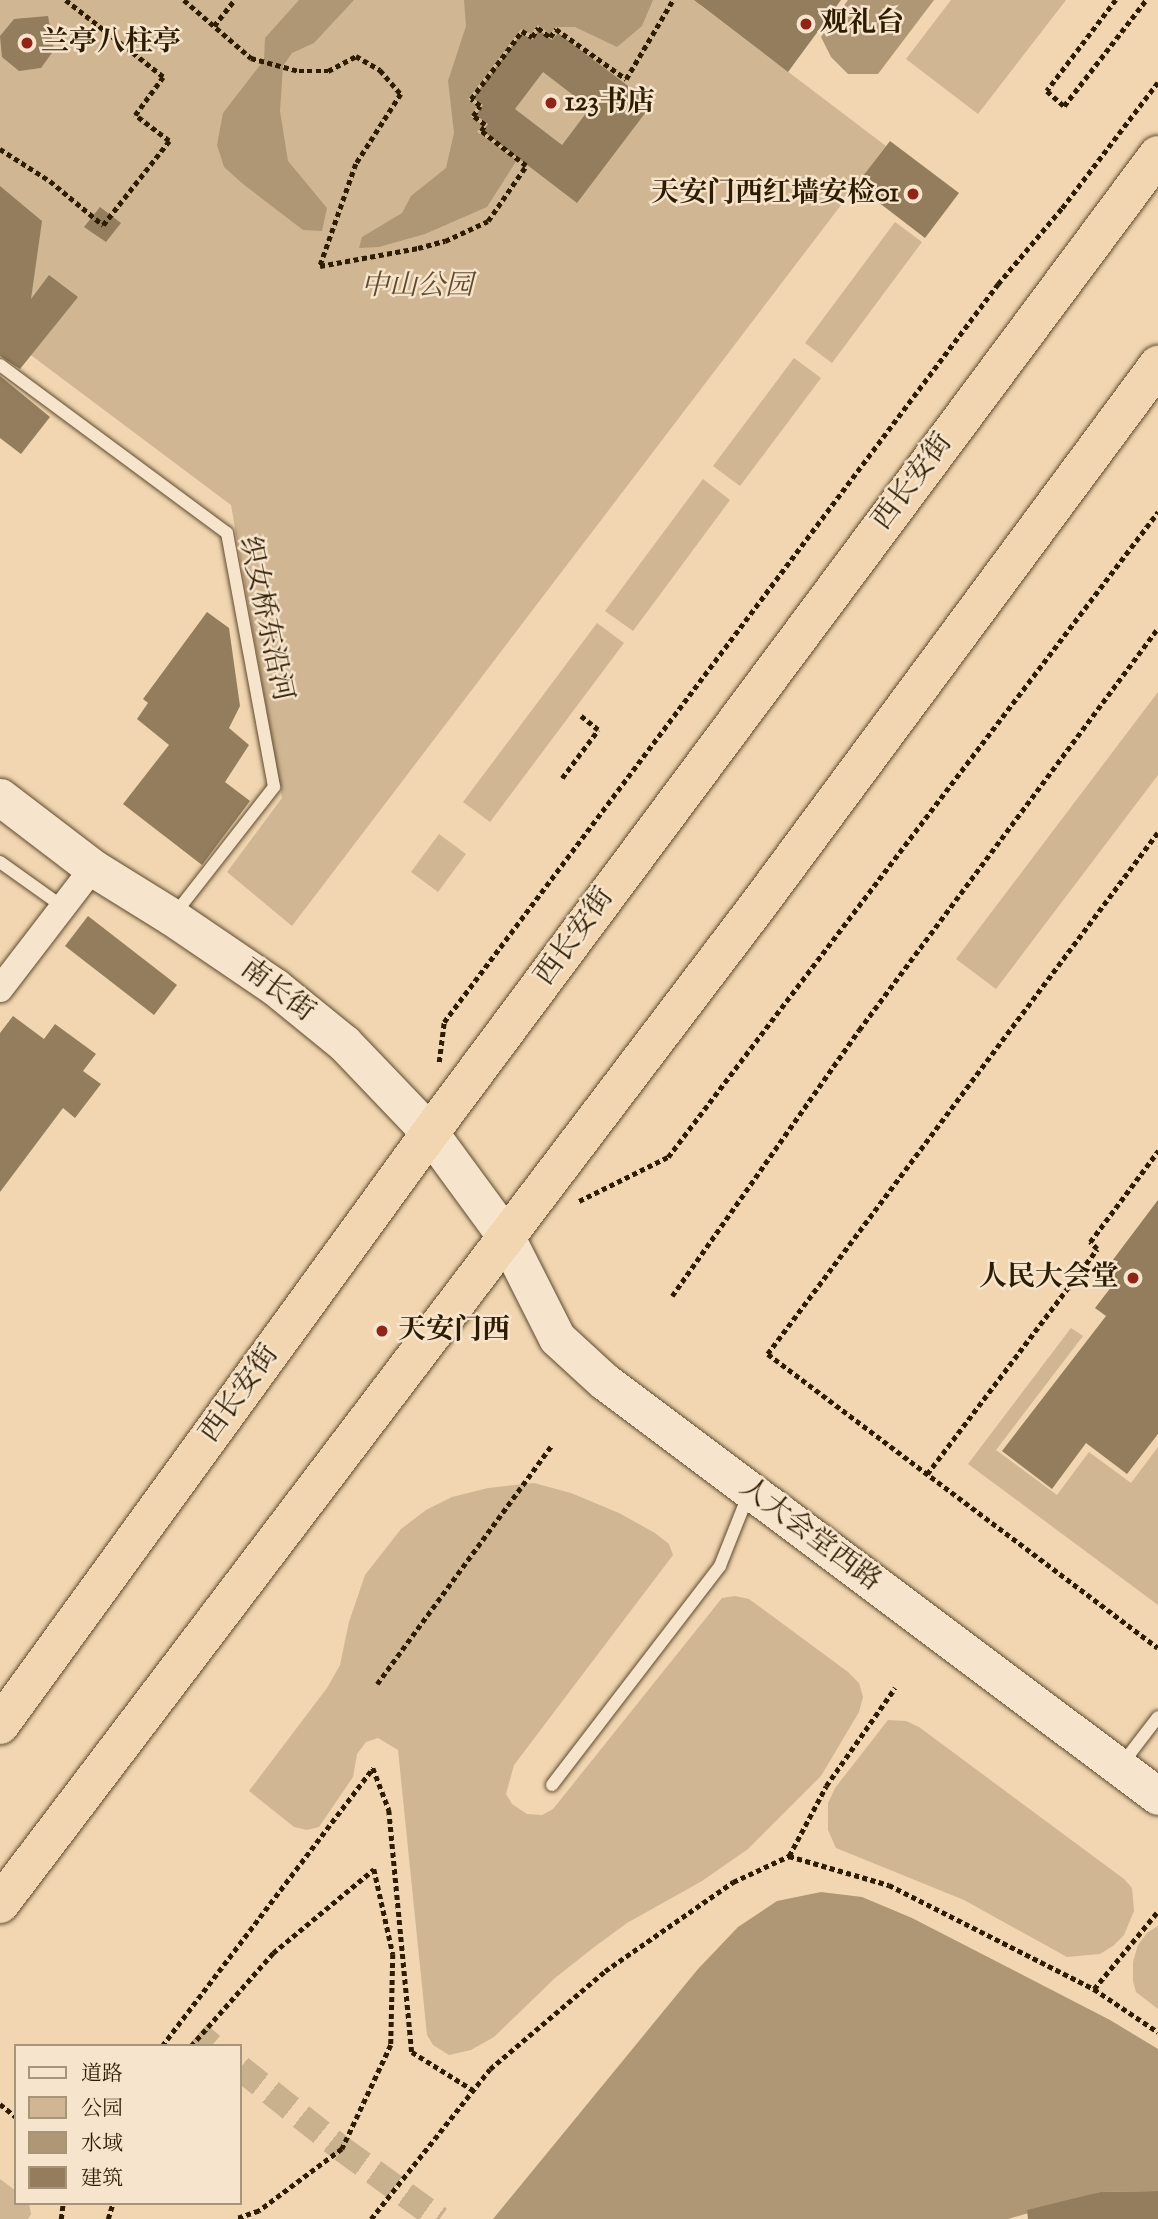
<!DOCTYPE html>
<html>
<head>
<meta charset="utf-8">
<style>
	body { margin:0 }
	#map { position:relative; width:1158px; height:2219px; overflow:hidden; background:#f1d6b1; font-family:"Sorts Mill Goudy","Noto Serif SC",serif }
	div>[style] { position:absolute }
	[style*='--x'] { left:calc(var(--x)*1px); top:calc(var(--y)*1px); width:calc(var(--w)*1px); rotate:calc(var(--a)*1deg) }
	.green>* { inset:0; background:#d0b693 }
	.water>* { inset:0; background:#af9776 }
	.building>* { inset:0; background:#937d5d }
	.street-tunnel>* { height:26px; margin-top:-13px; transform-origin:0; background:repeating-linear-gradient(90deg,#cab18e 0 26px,transparent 0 39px) }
	.path>* { height:4.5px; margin-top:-2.25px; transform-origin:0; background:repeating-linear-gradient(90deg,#2e1c02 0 5px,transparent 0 8.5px) }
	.roads { filter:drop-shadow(0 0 2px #5f4a2e) drop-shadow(0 0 2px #5f4a2e) }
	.lane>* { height:12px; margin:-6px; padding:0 6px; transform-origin:6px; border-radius:6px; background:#f6e4cc }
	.street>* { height:26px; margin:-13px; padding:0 13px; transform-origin:13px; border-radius:13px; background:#f6e4cc }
	.secondary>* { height:37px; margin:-18.5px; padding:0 18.5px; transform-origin:18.5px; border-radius:18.5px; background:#f6e4cc }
	.highway>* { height:38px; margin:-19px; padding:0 19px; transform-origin:19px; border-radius:19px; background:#f1d6b1 }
	.dots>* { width:19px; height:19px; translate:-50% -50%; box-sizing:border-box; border:4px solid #f6e4cc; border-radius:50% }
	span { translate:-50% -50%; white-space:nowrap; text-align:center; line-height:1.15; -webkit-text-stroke:5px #f6e4cc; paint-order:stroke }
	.poi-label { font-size:28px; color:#2e1c02; font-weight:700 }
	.left { translate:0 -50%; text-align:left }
	.right { translate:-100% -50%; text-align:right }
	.park-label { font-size:28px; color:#5f4a2e; font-style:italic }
	.street-label { font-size:28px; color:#2e1c02 }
	.legend { position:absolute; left:14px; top:2044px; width:228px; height:161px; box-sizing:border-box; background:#f6e4cc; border:2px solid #a6947b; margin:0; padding:9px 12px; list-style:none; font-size:21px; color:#2e1c02 }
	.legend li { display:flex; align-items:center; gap:14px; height:35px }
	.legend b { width:35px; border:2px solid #a6947b }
</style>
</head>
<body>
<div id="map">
	<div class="green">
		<div style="clip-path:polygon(0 0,703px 0,700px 5px,886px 146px,292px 926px,227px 872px,282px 798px,231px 505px,0 332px)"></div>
		<div style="clip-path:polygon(951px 0,1066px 0,978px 114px,906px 59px)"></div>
		<div style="clip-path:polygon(895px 222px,922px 242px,832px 363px,805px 343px)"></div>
		<div style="clip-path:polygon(794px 358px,821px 378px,740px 486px,713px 466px)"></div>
		<div style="clip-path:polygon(703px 479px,730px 500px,633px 631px,605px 611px)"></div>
		<div style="clip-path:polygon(597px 623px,624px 643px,490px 822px,463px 802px)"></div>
		<div style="clip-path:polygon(1158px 692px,1158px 775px,996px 989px,956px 959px)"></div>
		<div style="clip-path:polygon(439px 834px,466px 854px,438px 892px,411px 872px)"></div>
		<div style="clip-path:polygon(1071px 1328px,1083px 1336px,996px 1450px,1057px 1495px,1089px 1452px,1131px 1483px,1158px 1447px,1158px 1605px,968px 1464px)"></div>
		<div style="clip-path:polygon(534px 1483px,571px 1493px,619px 1513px,655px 1533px,669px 1544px,673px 1555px,514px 1765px,506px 1794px,512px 1804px,527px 1814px,542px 1815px,553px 1809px,722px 1598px,735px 1596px,749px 1599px,848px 1672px,859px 1683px,863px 1697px,859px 1712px,821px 1776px,748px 1849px,702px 1881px,627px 1923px,593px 1948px,555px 1978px,494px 2037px,471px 2050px,449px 2055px,433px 2045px,427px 2035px,398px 1750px,378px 1738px,366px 1742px,357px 1754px,353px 1777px,319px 1827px,307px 1830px,294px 1827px,249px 1791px,327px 1688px,340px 1665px,349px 1622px,365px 1575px,401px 1529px,426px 1510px,452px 1497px,488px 1488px)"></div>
		<div style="clip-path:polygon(888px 1720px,906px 1721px,919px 1727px,1124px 1879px,1132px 1888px,1134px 1911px,1124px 1935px,1113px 1946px,1100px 1954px,1067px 1957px,964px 1900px,836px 1848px,828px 1830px,828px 1803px,835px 1788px)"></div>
		<div style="clip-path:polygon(1158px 1926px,1158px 2009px,1136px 1992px,1133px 1981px,1133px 1962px,1138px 1945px,1147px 1933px)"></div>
		<div style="clip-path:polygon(0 2179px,16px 2191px,16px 2203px,29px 2203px,31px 2214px,28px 2219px,0 2219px)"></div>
	</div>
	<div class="water">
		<div style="clip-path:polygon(299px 0,354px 0,314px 43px,292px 53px,283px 66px,280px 111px,288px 161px,327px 208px,322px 231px,303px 230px,243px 184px,224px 167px,217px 145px,223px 113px,264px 60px,265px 38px)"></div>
		<div style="clip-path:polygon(464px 0,653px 0,642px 26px,617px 47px,575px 27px,556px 27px,550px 34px,538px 25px,531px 34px,521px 29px,468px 99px,477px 106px,471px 116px,482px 125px,477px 132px,517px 160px,487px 207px,425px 234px,379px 247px,359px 248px,362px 237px,402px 213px,411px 196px,446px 168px,454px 133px,448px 81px,466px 26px)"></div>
		<div style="clip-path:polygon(848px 0,934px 0,878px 74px,848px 74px,831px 57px,821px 37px)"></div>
		<div style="clip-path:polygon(821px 1892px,862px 1897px,912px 1918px,1110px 2020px,1158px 2049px,1158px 2191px,1100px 2192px,1008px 2219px,493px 2219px,698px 1969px,738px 1927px,777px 1901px)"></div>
	</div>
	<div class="building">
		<div style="clip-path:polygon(694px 0,841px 0,788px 72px)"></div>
		<div style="clip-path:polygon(48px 16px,54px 50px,41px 68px,19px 71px,2px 57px,0 36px,14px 19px)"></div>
		<div style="clip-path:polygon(evenodd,539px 30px,552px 40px,558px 33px,652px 104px,577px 203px,483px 131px,488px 124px,476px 115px,483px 105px,473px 98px,522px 33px,532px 40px,539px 30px,543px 72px,590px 108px,562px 145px,515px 109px,543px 72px)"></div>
		<div style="clip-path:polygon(890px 141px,959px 193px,925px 238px,856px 185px)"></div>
		<div style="clip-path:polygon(0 186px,42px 221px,31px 299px,49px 275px,78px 297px,20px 369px,0 356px)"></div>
		<div style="clip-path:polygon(100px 207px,121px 223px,106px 242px,84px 227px)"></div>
		<div style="clip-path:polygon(0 376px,50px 417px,21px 454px,0 438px)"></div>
		<div style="clip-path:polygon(207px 612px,229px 628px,240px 706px,229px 728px,249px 745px,225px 782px,250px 801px,202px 865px,123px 804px,169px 745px,137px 719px,148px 703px,143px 699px)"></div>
		<div style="clip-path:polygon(88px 916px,177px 985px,154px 1015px,65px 946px)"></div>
		<div style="clip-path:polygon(13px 1016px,44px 1039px,55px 1024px,96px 1054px,83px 1071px,101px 1084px,75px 1118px,63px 1108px,0 1192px,0 1033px)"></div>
		<div style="clip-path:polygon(1158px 1200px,1158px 1434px,1127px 1474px,1086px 1443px,1052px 1489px,1002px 1451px,1106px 1316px,1095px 1308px,1115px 1282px,1103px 1273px)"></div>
		<div style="clip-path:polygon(1158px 2191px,1158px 2219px,1028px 2219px,1027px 2210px,1100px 2192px)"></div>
	</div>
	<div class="street-tunnel">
		<div style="--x:198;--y:2034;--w:18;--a:41"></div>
		<div style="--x:240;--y:2068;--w:130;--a:38.5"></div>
		<div style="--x:342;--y:2149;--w:120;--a:35.8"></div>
	</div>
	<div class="path">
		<div style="--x:184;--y:0;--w:89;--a:40.9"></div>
		<div style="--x:251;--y:58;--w:50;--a:15.2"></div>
		<div style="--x:299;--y:71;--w:29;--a:0"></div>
		<div style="--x:328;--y:71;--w:32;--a:-28"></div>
		<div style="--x:356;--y:56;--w:28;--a:30"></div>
		<div style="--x:380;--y:70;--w:32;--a:49"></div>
		<div style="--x:401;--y:94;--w:83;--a:122.7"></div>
		<div style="--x:356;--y:164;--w:108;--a:109.4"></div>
		<div style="--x:320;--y:266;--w:100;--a:-10.4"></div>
		<div style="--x:418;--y:248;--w:28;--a:-15"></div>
		<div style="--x:445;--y:241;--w:47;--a:-24.9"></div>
		<div style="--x:488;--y:221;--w:67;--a:-55.4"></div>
		<div style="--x:526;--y:166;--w:57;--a:-142.1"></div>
		<div style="--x:481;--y:131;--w:7;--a:-56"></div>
		<div style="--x:485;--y:125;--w:15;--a:-143"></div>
		<div style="--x:473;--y:116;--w:12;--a:-55"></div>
		<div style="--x:480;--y:106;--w:11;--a:-142"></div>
		<div style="--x:471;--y:99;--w:85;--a:-53.1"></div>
		<div style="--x:522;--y:31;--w:12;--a:31"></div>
		<div style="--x:532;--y:37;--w:11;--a:-56"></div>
		<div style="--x:538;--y:28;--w:15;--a:37"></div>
		<div style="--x:550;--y:37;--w:10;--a:-53"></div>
		<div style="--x:556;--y:29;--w:86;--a:35.5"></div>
		<div style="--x:626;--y:79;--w:92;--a:-59.3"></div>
		<div style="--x:1116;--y:0;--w:114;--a:127.2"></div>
		<div style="--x:1047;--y:91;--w:23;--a:41"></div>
		<div style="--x:1064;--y:106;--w:134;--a:-52.3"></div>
		<div style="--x:214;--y:26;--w:33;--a:-52"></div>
		<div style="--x:0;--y:149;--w:59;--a:32.6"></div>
		<div style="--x:50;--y:181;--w:69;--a:39.7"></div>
		<div style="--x:103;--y:225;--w:107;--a:-51.8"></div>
		<div style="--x:169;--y:141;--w:43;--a:-142.6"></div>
		<div style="--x:135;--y:115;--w:47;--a:-53.6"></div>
		<div style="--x:163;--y:77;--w:125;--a:-141.8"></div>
		<div style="--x:562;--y:778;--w:60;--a:-53.1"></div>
		<div style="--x:598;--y:730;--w:22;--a:-141"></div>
		<div style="--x:1158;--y:833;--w:651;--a:126.82"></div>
		<div style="--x:768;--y:1354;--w:488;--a:37"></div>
		<div style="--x:439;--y:1062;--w:40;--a:-82.9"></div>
		<div style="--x:444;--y:1022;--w:923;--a:-53.11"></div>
		<div style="--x:998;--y:284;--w:99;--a:-49.9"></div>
		<div style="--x:1062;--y:208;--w:158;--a:-52.7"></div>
		<div style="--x:579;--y:1201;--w:99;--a:-26.3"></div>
		<div style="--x:668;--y:1157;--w:810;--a:-52.78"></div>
		<div style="--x:672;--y:1296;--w:325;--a:-54.9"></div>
		<div style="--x:859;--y:1030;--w:501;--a:-53.36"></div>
		<div style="--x:927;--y:1474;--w:282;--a:-52.9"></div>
		<div style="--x:1097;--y:1249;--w:10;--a:-135"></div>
		<div style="--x:1090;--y:1242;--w:114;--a:-53.2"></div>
		<div style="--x:377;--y:1684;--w:295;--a:-53.8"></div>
		<div style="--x:789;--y:1856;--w:79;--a:-62.1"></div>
		<div style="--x:826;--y:1786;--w:120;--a:-54.9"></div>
		<div style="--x:1094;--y:1989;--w:101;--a:-50.6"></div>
		<div style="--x:162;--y:2046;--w:349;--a:-52.8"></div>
		<div style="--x:373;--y:1768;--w:45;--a:69.1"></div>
		<div style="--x:389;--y:1810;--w:243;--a:84.6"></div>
		<div style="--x:412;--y:2052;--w:72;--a:31.9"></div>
		<div style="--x:191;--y:2046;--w:124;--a:-48.6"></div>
		<div style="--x:273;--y:1953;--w:131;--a:-39.7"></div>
		<div style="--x:374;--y:1869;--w:87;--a:77.4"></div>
		<div style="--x:393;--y:1954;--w:91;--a:91.3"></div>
		<div style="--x:391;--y:2045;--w:115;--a:115.2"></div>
		<div style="--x:342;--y:2149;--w:104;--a:143.2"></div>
		<div style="--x:259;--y:2211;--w:24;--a:161"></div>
		<div style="--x:0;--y:2104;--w:21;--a:39"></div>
		<div style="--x:61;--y:2219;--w:16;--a:-83"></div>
		<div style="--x:108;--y:2219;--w:17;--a:-73"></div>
		<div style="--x:371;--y:2219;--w:191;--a:-51.6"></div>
		<div style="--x:490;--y:2069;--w:151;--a:-40.4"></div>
		<div style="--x:605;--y:1971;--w:156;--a:-34.8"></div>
		<div style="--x:733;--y:1882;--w:62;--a:-24.9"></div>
		<div style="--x:789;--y:1856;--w:104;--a:16.2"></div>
		<div style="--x:889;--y:1885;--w:230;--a:26.9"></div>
		<div style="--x:1094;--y:1989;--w:77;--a:33.9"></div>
	</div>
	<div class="roads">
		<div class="lane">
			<div style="--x:0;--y:365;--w:282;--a:36.5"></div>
			<div style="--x:227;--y:533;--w:258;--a:79.5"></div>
			<div style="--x:274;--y:787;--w:162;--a:128"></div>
			<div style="--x:0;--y:862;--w:77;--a:35.5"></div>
			<div style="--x:1122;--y:1764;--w:59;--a:-52.5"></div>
			<div style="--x:552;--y:1785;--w:276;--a:-52.5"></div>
			<div style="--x:720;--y:1566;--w:79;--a:-68.3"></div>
		</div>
		<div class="street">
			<div style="--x:0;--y:989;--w:153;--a:-52.5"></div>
		</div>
		<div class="secondary">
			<div style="--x:0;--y:797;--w:117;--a:37.4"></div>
			<div style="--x:93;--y:868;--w:93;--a:31.8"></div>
			<div style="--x:172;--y:917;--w:125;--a:34.2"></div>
			<div style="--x:275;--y:987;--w:89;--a:39.1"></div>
			<div style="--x:344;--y:1043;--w:124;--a:46.3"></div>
			<div style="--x:430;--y:1133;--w:129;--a:53.8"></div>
			<div style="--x:506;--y:1237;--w:113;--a:63.2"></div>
			<div style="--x:557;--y:1338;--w:64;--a:42.5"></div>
			<div style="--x:604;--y:1381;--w:692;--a:36.84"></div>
		</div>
		<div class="highway">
			<div style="--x:0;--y:1725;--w:732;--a:-54.01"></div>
			<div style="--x:430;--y:1133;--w:1219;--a:-53.34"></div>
			<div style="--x:0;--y:1904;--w:1265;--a:-52.8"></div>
			<div style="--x:765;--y:896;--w:661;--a:-53.49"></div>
		</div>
	</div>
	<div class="dots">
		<div style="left:806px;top:24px;background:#8f2418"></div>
		<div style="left:27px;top:43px;background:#8f2418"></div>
		<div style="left:551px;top:103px;background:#8f2418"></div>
		<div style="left:913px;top:194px;background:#8f2418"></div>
		<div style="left:1133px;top:1278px;background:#8f2418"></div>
		<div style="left:382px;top:1331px;background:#8f2418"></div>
	</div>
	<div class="poi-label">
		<span class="left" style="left:820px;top:24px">观礼台</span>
		<span class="left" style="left:41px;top:43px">兰亭八柱亭</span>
		<span class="left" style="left:565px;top:103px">123书店</span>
		<span class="right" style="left:899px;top:194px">天安门西红墙安检01</span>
		<span class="right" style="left:1119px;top:1278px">人民大会堂</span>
		<span class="left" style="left:398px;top:1331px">天安门西</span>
	</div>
	<div class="park-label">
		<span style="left:417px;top:287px">中山公园</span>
	</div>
	<div class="street-label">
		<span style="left:913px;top:482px;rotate:-53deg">西长安街</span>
		<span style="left:265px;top:619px;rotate:78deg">织女桥东沿河</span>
		<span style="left:575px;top:937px;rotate:-54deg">西长安街</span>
		<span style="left:277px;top:991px;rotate:37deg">南长街</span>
		<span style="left:240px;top:1394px;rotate:-54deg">西长安街</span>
		<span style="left:810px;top:1535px;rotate:37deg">人大会堂西路</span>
	</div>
	<ul class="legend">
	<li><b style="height:9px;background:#f6e4cc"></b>道路</li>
	<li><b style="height:19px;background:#d0b693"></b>公园</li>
	<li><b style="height:19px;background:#af9776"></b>水域</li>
	<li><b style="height:19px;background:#937d5d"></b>建筑</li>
	</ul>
</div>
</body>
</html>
